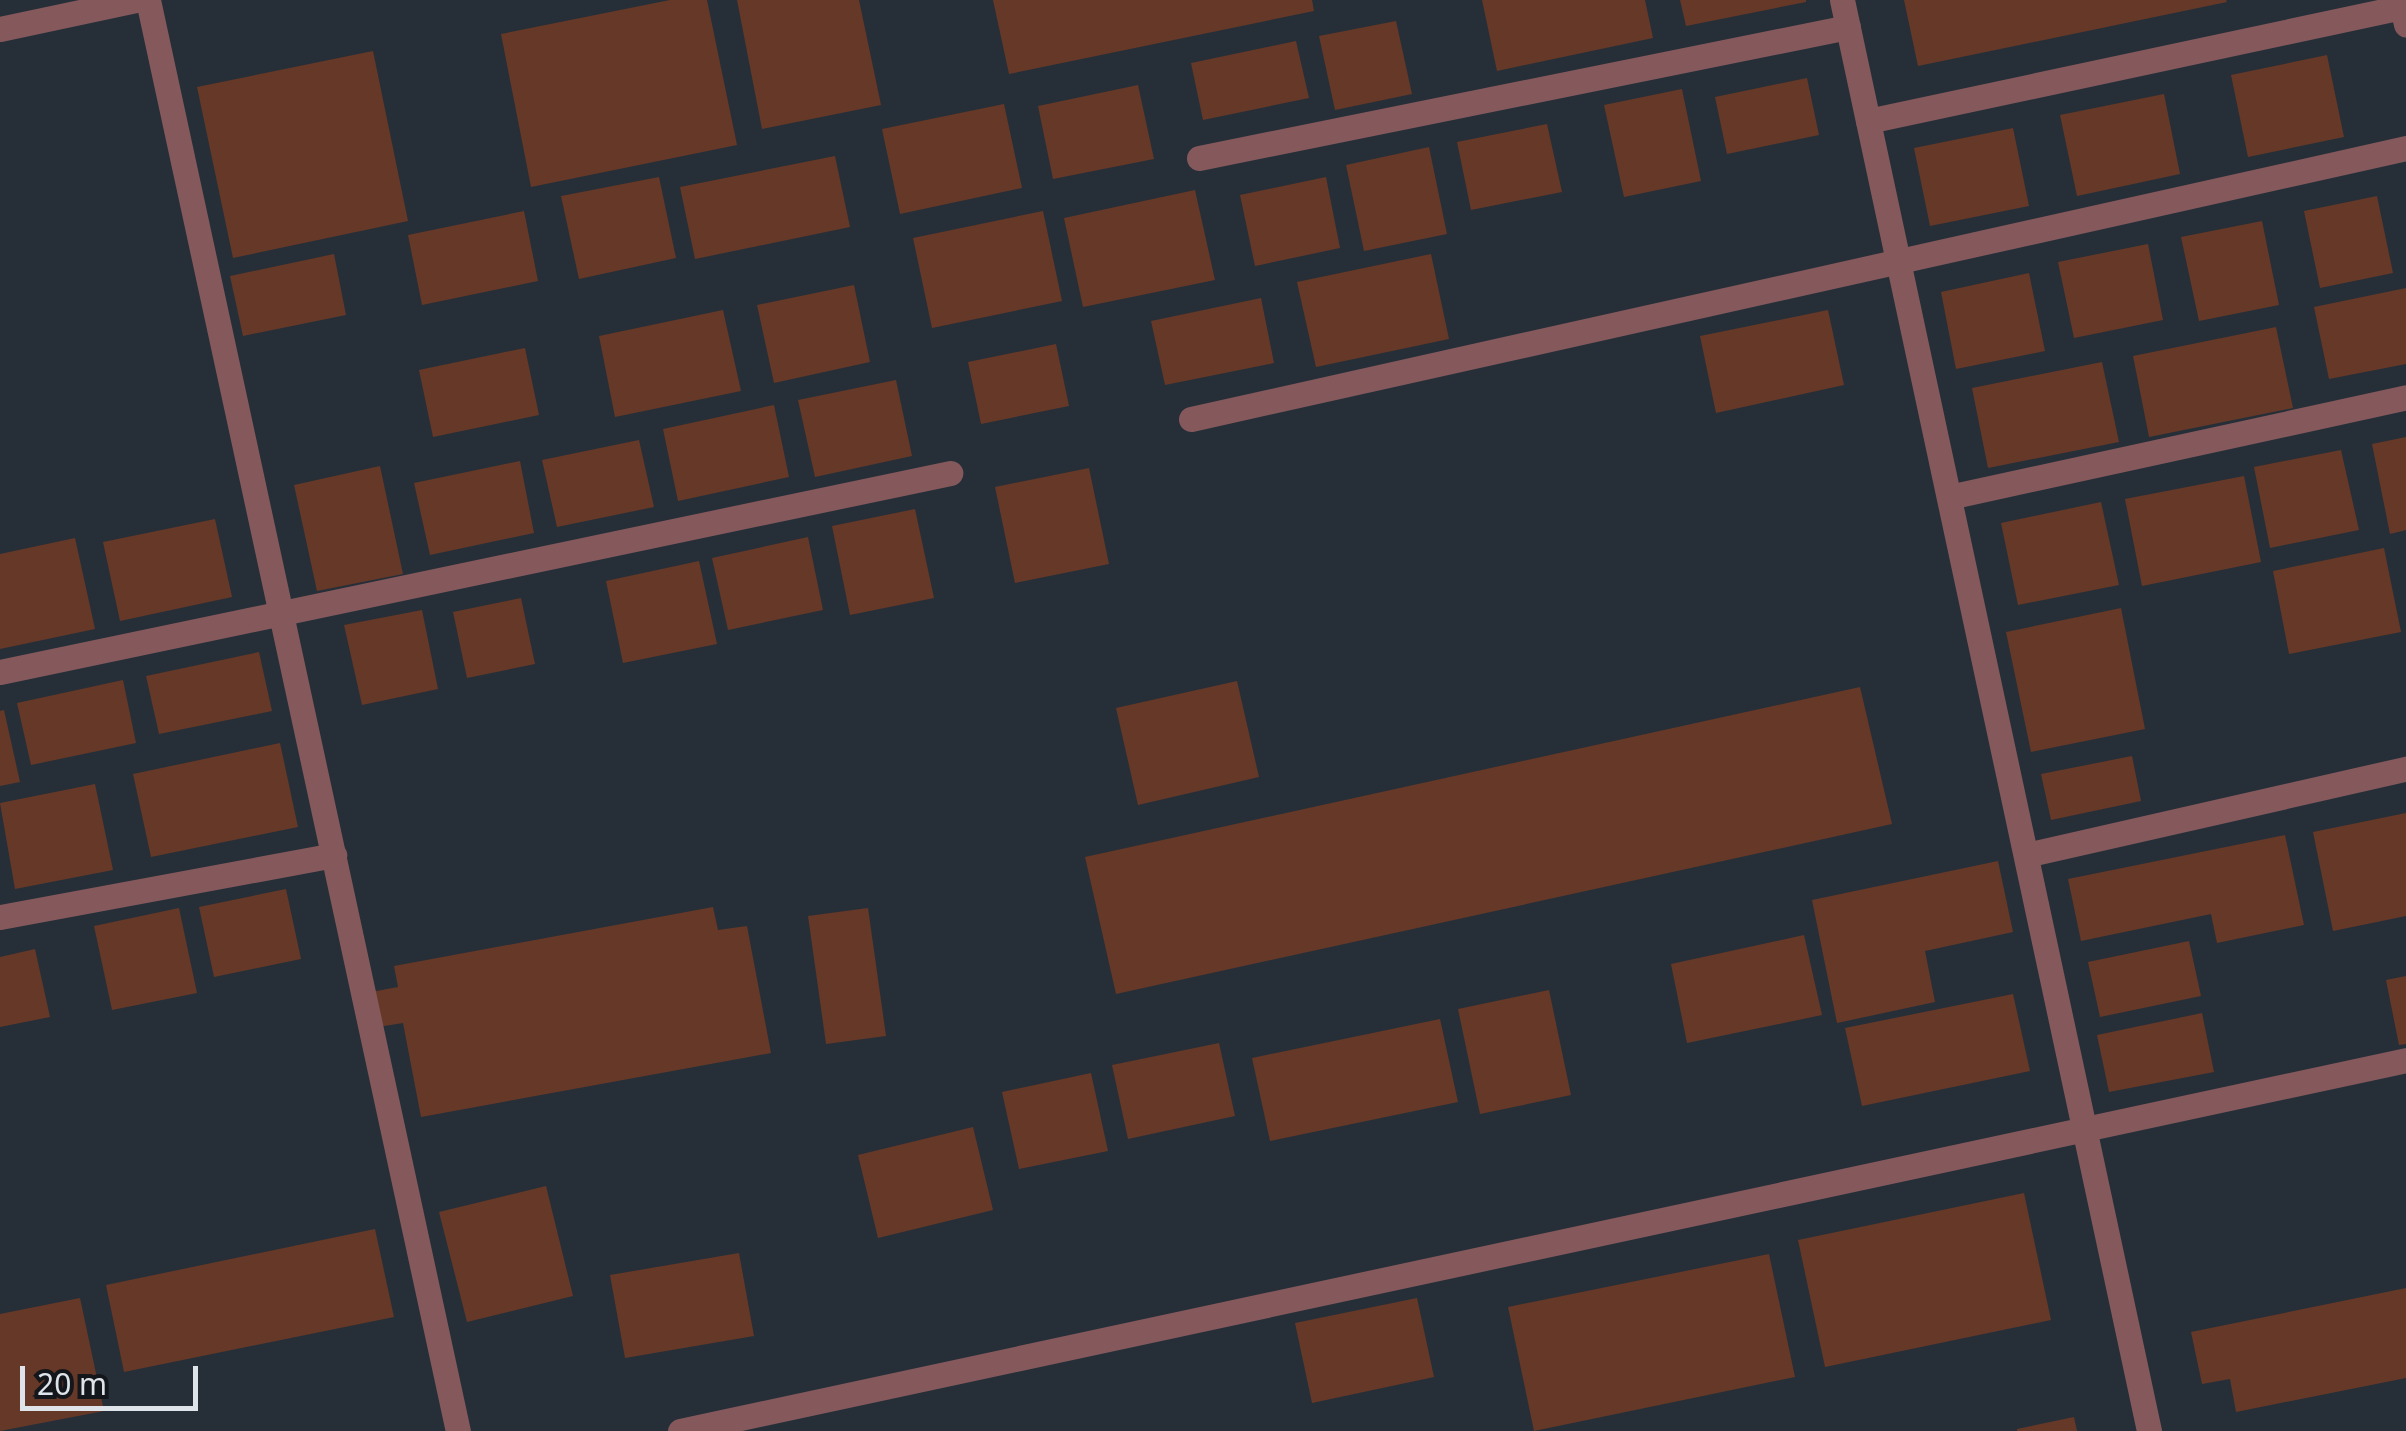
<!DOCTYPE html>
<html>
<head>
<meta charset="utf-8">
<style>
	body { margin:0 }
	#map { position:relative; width:2406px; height:1431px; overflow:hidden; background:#262f38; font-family:"Noto Sans",sans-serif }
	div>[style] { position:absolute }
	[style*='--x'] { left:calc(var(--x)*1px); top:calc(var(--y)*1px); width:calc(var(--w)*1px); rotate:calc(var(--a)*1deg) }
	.building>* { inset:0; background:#663827 }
	.minor>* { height:25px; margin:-12.5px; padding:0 12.5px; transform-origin:12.5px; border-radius:12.5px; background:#85595c }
	.tertiary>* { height:25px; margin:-12.5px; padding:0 12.5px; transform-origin:12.5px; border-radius:12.5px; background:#85595c }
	span { translate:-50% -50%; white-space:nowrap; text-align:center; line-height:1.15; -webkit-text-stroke:8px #13161b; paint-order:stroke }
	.scale { position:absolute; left:20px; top:1366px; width:178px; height:45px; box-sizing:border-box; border:5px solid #dee4ea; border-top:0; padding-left:12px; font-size:30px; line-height:35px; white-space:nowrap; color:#dee4ea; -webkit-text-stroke:8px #13161b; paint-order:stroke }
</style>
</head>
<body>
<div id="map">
	<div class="building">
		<div style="clip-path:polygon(670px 0,707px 0,737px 145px,531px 187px,501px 34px)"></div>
		<div style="clip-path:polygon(737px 0,859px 0,881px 105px,762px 129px)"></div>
		<div style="clip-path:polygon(993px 0,1312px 0,1314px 11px,1009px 74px)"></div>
		<div style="clip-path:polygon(1482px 0,1645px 0,1653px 38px,1497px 71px)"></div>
		<div style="clip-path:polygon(1680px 0,1806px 0,1806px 2px,1686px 26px)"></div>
		<div style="clip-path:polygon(1904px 0,2226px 0,2227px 2px,1918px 66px)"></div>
		<div style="clip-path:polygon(1396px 21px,1412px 94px,1335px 110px,1319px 36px)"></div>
		<div style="clip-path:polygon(1296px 41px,1309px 98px,1203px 120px,1191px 63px)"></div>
		<div style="clip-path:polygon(373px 51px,408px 221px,233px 258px,197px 87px)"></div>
		<div style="clip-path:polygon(2327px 55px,2344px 137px,2248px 157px,2231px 75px)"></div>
		<div style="clip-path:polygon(1807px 78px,1819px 135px,1727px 154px,1715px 97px)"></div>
		<div style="clip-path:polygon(1138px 85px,1154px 159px,1053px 179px,1038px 106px)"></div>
		<div style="clip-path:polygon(1682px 89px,1701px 181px,1624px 197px,1604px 105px)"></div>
		<div style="clip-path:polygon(2164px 94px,2180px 174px,2077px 196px,2060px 115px)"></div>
		<div style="clip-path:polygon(1004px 104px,1022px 188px,900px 214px,882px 129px)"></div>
		<div style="clip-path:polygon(1547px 124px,1562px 192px,1471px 210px,1457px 142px)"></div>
		<div style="clip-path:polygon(2013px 128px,2029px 206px,1930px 226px,1914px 148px)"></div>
		<div style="clip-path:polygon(1429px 147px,1447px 234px,1364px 251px,1346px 165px)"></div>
		<div style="clip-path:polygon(835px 156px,850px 227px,695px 259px,680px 187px)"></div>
		<div style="clip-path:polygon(659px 177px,676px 258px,579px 279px,561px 196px)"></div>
		<div style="clip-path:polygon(1326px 177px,1340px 248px,1255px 266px,1240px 195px)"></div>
		<div style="clip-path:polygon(1195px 190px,1215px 280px,1083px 307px,1064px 218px)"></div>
		<div style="clip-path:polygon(2377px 196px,2393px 273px,2320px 288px,2304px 211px)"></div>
		<div style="clip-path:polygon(524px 211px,538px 281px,422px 305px,408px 235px)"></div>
		<div style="clip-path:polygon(1043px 211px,1062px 301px,932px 328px,913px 238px)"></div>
		<div style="clip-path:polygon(2262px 221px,2279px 305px,2199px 321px,2181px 237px)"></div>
		<div style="clip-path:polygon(2148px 244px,2163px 320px,2074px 338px,2058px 262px)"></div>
		<div style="clip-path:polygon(334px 254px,346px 315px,243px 336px,230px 276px)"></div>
		<div style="clip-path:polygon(1431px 254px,1449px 339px,1316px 367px,1297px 282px)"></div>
		<div style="clip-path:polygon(2029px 273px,2045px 351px,1956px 369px,1941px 292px)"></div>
		<div style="clip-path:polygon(854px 285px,870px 362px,774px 383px,757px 305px)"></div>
		<div style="clip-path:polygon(2406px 288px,2406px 364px,2329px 379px,2314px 307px)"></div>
		<div style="clip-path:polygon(1261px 298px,1274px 363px,1165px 385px,1151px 321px)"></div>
		<div style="clip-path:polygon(723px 310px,741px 391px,615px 417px,599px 336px)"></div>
		<div style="clip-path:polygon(1828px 310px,1844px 385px,1716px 413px,1700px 336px)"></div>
		<div style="clip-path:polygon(2276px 327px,2293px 408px,2149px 437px,2133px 356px)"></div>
		<div style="clip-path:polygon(1056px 344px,1069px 406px,981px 424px,968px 362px)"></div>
		<div style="clip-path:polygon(525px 348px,539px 415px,433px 437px,419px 370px)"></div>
		<div style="clip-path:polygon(2102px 362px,2119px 442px,1988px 468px,1972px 388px)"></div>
		<div style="clip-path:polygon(896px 380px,912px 456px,815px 477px,798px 400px)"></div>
		<div style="clip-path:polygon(774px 405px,789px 477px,678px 501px,663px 429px)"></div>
		<div style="clip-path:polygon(2406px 437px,2406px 530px,2390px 534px,2372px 444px)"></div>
		<div style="clip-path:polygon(639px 440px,654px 507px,557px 527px,542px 460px)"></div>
		<div style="clip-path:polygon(2341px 450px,2359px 530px,2270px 548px,2254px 467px)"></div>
		<div style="clip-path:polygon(520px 461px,534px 533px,430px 555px,414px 483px)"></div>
		<div style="clip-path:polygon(380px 466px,403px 574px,317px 591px,294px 485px)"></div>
		<div style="clip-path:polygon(1089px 468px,1109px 564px,1015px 583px,995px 487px)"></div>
		<div style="clip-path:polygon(2244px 476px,2261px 562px,2142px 586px,2125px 499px)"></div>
		<div style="clip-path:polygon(2101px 502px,2119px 585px,2018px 605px,2001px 523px)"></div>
		<div style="clip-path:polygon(915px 509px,934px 598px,850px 615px,832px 526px)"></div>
		<div style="clip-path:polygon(215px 519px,232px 597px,120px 621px,103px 542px)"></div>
		<div style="clip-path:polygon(808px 537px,823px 610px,728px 630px,712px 558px)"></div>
		<div style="clip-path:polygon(75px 538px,95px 629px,0 649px,0 554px)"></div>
		<div style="clip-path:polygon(2384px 548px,2401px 632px,2289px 654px,2273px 571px)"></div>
		<div style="clip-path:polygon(699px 561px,717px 644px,623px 663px,606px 581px)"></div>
		<div style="clip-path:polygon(521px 598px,535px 664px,467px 678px,453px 612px)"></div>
		<div style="clip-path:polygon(2121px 608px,2145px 729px,2031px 752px,2006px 632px)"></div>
		<div style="clip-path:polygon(422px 610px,438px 689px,362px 705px,344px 625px)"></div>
		<div style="clip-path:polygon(259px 652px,272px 711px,159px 734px,146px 676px)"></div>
		<div style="clip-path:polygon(123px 680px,136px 743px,31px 765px,17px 703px)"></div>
		<div style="clip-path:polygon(1237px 681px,1259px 777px,1138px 805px,1116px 708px)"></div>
		<div style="clip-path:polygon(1860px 687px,1892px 824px,1116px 994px,1085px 857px)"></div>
		<div style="clip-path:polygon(4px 710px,20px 782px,0 786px,0 711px)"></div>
		<div style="clip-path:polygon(280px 743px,298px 827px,151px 857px,133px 774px)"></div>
		<div style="clip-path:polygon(2132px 756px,2141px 801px,2051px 820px,2041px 774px)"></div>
		<div style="clip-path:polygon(95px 784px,113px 870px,15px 889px,0 803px)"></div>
		<div style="clip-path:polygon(2406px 813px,2406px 916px,2333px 931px,2313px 832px)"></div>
		<div style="clip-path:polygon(2285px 835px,2304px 925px,2217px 943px,2211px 914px,2081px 941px,2068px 879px)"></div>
		<div style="clip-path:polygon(1998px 861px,2013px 932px,1925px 951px,1935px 1002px,1837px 1023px,1812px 900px)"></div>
		<div style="clip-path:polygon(286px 889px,301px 959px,214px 977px,199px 907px)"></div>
		<div style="clip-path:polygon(713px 907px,718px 930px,747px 926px,771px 1053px,421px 1117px,403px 1023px,378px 1027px,371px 992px,398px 987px,394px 966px)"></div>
		<div style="clip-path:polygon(179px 908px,197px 993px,112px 1010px,94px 926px)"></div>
		<div style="clip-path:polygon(868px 908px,886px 1036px,826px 1044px,808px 916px)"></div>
		<div style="clip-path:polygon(1804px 935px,1822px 1015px,1687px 1043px,1671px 964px)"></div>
		<div style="clip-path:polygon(2189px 941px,2201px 996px,2100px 1017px,2088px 962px)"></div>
		<div style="clip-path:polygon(35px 949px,50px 1017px,0 1027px,0 957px)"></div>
		<div style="clip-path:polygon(2406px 976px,2406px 1044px,2399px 1045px,2386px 980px)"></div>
		<div style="clip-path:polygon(1549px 990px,1571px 1095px,1480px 1114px,1458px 1009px)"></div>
		<div style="clip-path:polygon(2013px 994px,2030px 1071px,1862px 1106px,1845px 1028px)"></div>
		<div style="clip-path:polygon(2202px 1013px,2214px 1072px,2109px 1092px,2097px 1035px)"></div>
		<div style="clip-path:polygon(1440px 1019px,1458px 1102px,1270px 1141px,1252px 1058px)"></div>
		<div style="clip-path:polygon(1219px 1043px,1235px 1116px,1128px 1139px,1112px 1065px)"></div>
		<div style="clip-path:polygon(1091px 1073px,1108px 1151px,1019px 1169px,1002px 1092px)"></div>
		<div style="clip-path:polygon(973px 1127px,993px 1210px,878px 1238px,858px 1155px)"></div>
		<div style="clip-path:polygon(546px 1186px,573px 1296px,467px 1322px,439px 1212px)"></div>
		<div style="clip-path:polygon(2024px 1193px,2051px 1320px,1825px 1367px,1798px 1240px)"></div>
		<div style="clip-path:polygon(375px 1229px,394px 1317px,124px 1372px,106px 1285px)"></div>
		<div style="clip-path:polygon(739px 1253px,754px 1336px,625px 1358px,610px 1275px)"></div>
		<div style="clip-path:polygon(1769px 1254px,1795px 1377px,1534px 1431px,1508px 1307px)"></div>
		<div style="clip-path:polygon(2406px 1288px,2406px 1378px,2236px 1412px,2230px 1379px,2202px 1384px,2191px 1332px)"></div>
		<div style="clip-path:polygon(80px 1298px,104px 1411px,0 1431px,0 1314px)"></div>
		<div style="clip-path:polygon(1417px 1298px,1434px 1377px,1312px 1403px,1295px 1323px)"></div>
		<div style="clip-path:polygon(2074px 1417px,2077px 1431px,2017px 1431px,2017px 1429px)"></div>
	</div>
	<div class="minor">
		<div style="--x:148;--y:0;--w:1464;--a:77.78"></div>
		<div style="--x:1842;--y:0;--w:1464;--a:77.89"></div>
		<div style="--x:1868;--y:121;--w:546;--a:-12.05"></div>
		<div style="--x:2402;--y:7;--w:18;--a:77"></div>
		<div style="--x:1199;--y:158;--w:662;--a:-11.41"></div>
		<div style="--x:1191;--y:419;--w:1245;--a:-12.57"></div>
		<div style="--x:1949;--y:497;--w:468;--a:-12.3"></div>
		<div style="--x:0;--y:672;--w:971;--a:-11.83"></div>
		<div style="--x:2026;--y:855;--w:390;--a:-12.8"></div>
		<div style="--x:0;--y:917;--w:340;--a:-10.5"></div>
		<div style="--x:680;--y:1431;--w:1765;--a:-12.13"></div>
	</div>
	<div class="tertiary">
		<div style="--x:0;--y:29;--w:139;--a:-12"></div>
	</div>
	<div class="scale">20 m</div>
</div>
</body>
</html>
